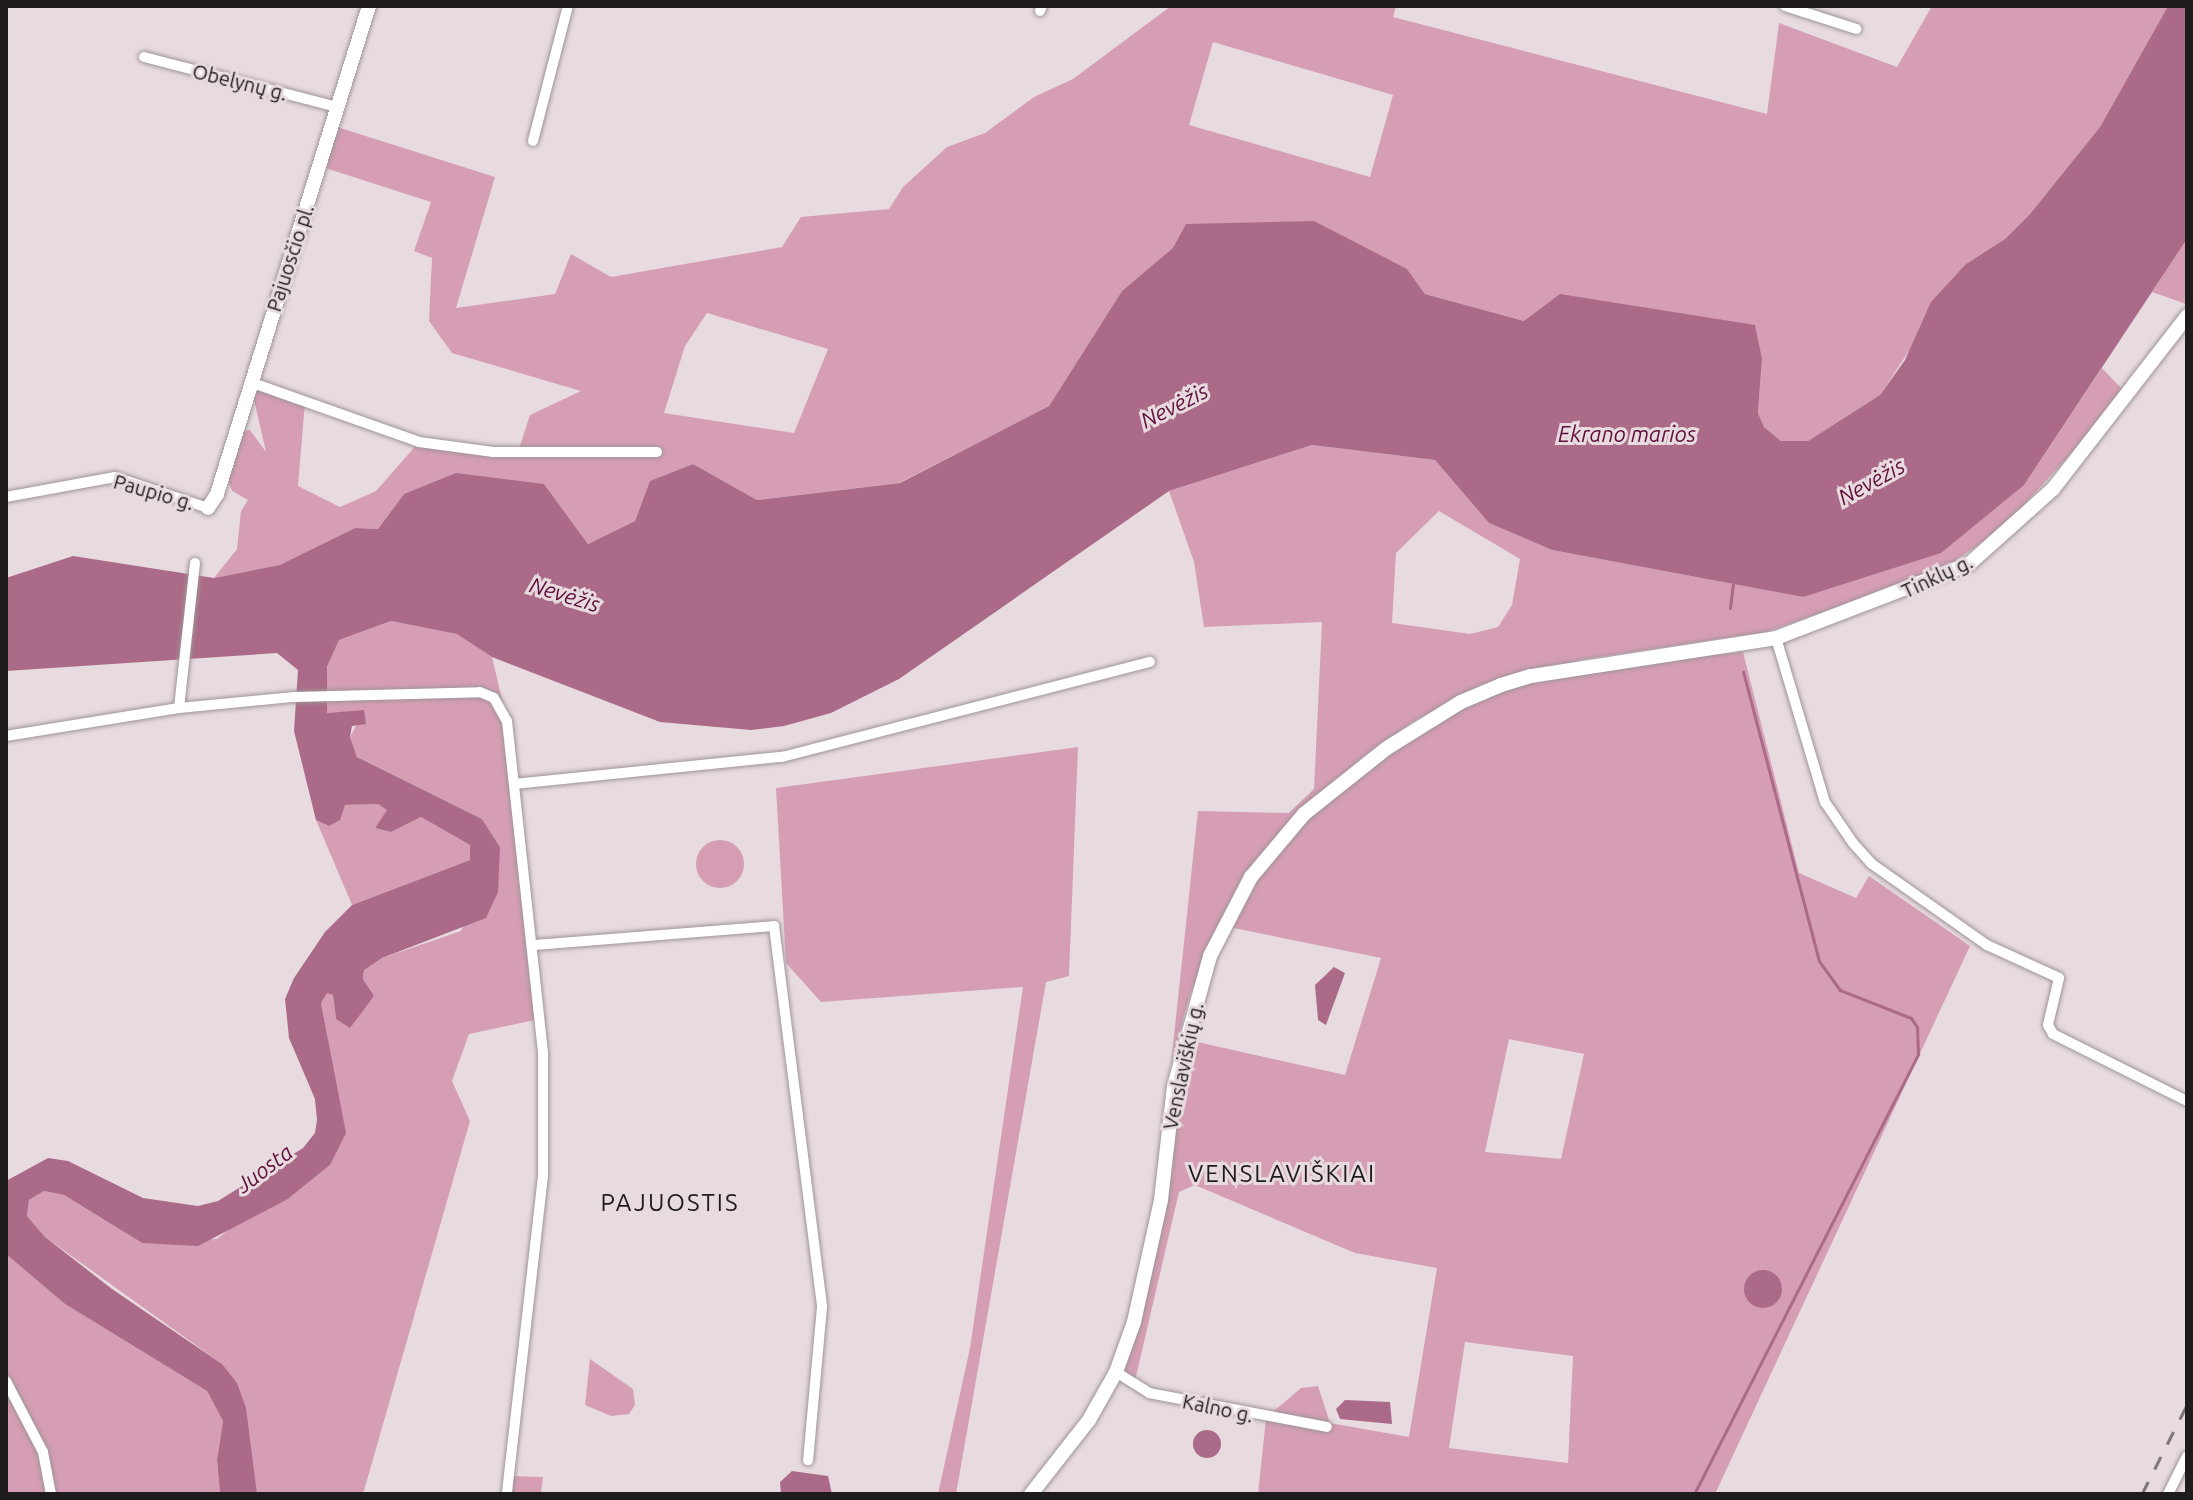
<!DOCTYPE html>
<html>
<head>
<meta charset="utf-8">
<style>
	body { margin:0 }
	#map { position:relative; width:2193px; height:1500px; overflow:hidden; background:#e7dbe0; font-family:Ubuntu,sans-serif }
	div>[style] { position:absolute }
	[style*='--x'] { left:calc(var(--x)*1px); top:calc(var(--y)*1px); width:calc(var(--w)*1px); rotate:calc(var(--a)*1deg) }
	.green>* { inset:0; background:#d69eb5 }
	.round { border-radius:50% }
	.water>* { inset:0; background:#ab6a87 }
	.stream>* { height:3px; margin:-1.5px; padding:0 1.5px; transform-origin:1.5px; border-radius:1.5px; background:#ab6a87 }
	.roads { filter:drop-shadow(0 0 2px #9f9498) drop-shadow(0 0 2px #9f9498) }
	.street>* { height:10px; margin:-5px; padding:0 5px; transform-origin:5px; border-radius:5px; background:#fff }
	.secondary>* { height:14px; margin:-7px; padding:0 7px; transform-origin:7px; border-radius:7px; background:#fff }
	.rail>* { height:3px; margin-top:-1.5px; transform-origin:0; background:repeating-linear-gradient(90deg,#7f777a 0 14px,transparent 0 28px) }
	span { translate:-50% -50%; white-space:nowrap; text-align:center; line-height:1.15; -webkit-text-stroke:6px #e7dbe0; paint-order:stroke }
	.street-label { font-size:20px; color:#1f1b1d }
	.water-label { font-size:22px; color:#600f3c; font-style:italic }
	.quarter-label { font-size:24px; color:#1f1b1d; letter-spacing:2px }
	.frame { position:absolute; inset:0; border:8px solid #1f1b1d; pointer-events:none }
</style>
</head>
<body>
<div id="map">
	<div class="green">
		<div style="clip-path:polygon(evenodd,1171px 6px,1396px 6px,1393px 17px,1767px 114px,1779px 23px,1897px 67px,1932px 6px,2168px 6px,2100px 127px,2030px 214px,2005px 239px,1966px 264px,1880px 395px,1808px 441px,1781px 441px,1764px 427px,1758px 413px,1762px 359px,1524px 321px,1425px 294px,1407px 269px,1174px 248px,1122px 291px,1049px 406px,899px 483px,757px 500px,693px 464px,651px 481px,635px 521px,588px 544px,544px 484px,404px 494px,378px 529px,355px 528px,281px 565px,214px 578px,237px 549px,241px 511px,248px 500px,232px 491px,226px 475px,239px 432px,250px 430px,266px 452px,250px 382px,305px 402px,298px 486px,340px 507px,376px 491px,419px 442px,518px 452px,530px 415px,581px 391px,452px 353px,429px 321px,432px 258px,414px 251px,431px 202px,319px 166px,331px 125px,495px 177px,456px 308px,555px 294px,571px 254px,611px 277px,782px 247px,801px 217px,889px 209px,903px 187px,947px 147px,985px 133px,1034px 97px,1073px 79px,1171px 6px,1213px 42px,1393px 95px,1370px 177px,1189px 125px,1213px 42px,1171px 6px,707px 313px,828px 349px,794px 433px,664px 413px,685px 346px,707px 313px)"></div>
		<div style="clip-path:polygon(2187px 239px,2187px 302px,2186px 304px,2152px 292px)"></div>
		<div style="clip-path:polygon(evenodd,2102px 368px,2123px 390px,2087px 436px,2004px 527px,1942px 570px,1766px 632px,1585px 659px,1492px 681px,1412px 722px,1364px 756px,1290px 820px,1253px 864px,1230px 903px,1190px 994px,1171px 1064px,1198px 811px,1289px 813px,1314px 789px,1322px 622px,1204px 627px,1194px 562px,1169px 491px,1312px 445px,1435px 460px,1489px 523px,1552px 550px,1803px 597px,2024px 485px,2102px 368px,1439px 511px,1520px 559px,1512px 605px,1498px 627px,1470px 634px,1392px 623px,1396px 553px,1439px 511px)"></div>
		<div style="clip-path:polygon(391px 621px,458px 634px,492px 657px,507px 721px,539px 1019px,469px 1034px,452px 1081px,470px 1121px,363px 1494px,257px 1494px,222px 1364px,45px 1237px,27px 1216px,29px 1200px,44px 1191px,64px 1195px,142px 1243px,217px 1239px,238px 1222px,288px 1199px,330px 1165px,328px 1039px,321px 1003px,327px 992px,333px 995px,336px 1019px,374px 997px,363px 979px,364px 970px,382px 958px,461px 931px,500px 847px,482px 819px,357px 757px,350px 737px,364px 711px,327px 713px,327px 667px,339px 640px)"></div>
		<div style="clip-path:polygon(evenodd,1743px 652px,1799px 873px,1856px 898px,1869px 876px,1970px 946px,1715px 1494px,1258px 1494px,1266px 1418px,1301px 1388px,1318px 1386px,1330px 1423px,1409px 1437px,1437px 1268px,1355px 1253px,1195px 1185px,1179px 1192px,1134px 1385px,1116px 1372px,1134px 1322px,1184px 1039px,1345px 1075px,1381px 958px,1224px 926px,1304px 814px,1461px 702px,1586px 667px,1743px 652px,1509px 1039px,1584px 1054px,1561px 1159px,1485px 1152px,1509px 1039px,1743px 652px,1465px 1342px,1573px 1356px,1568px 1463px,1449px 1448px,1465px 1342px)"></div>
		<div style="clip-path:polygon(1078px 747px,1069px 976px,1046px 982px,956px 1494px,938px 1494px,970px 1348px,1023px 987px,821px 1002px,786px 963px,776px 788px)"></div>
		<div style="clip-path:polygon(378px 804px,388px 810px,375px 828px,391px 832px,421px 817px,470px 845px,470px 860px,352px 905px,316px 820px,329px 826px,345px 805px)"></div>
		<div class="round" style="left:696px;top:840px;width:48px;height:48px"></div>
		<div style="clip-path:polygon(6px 1254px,65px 1304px,207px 1391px,223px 1421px,217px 1460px,220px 1494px,6px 1494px)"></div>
		<div style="clip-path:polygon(590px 1359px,633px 1389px,635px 1405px,629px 1414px,611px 1416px,585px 1405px)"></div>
		<div style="clip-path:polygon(509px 1476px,543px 1477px,541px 1494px,507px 1494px)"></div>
	</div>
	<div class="water">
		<div style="clip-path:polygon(2168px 6px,2187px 6px,2187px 239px,2024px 485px,1941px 553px,1803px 597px,1552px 550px,1489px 523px,1435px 460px,1312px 445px,1169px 491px,899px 679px,831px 713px,784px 726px,751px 730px,660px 722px,492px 657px,457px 634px,391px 621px,339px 640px,327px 667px,327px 713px,364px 710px,366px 724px,352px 726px,350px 737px,357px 757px,482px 819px,500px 847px,498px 892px,486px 918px,382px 958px,364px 970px,363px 979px,374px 996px,350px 1028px,336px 1019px,333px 995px,327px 993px,321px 1003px,346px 1133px,330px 1165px,288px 1199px,198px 1246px,142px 1243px,64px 1195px,44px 1191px,29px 1200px,27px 1216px,45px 1237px,112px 1289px,222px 1364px,237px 1383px,246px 1408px,257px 1494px,220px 1494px,217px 1460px,223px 1421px,207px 1391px,65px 1304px,6px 1254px,6px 1181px,48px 1158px,68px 1161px,143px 1198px,198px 1206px,218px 1201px,303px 1148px,315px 1133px,317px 1120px,315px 1099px,289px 1038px,285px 999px,294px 978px,325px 932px,352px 905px,470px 860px,470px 845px,421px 817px,391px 832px,375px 828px,387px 810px,378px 804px,345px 805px,340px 820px,329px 826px,316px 820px,294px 731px,298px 670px,277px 653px,6px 671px,6px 578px,73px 556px,214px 578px,280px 565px,355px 528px,378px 529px,404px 494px,456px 473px,544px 484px,588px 544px,635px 521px,650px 481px,693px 464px,757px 500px,900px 483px,1049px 406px,1122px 291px,1173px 248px,1186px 224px,1314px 221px,1407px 269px,1425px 294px,1524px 321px,1560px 294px,1755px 325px,1762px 359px,1758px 413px,1764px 427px,1781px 441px,1808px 441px,1880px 395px,1905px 360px,1931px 302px,1966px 264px,2005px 239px,2030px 214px,2100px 127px)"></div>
		<div style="clip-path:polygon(1334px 967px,1345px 973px,1326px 1025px,1318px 1020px,1315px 985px)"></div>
		<div class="round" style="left:1744px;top:1270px;width:38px;height:38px"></div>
		<div style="clip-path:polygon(1345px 1400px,1390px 1402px,1392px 1424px,1340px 1419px,1336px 1409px)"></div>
		<div class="round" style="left:1193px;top:1430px;width:28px;height:28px"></div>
		<div style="clip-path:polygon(792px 1471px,828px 1476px,832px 1494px,781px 1494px,780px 1482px)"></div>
	</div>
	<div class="stream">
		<div style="--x:1730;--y:608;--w:24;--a:-83"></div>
		<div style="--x:1694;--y:1494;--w:494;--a:-63"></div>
		<div style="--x:1918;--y:1054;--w:27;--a:-92"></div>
		<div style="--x:1917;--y:1027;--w:11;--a:-124"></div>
		<div style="--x:1911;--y:1018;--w:76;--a:-158.5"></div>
		<div style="--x:1840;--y:990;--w:36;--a:-126"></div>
		<div style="--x:1819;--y:961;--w:299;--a:-104.7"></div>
	</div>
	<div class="roads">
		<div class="street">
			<div style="--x:1785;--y:6;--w:75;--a:17.9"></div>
			<div style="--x:1040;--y:11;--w:5;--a:-68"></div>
			<div style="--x:144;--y:57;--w:199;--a:14.5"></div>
			<div style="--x:533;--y:141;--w:139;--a:-75.5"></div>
			<div style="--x:250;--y:382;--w:179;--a:19.5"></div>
			<div style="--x:419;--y:442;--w:75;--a:7.7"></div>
			<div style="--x:493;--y:452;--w:164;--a:0"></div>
			<div style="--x:6;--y:497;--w:111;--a:-10.4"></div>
			<div style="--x:115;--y:477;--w:98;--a:18.4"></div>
			<div style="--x:195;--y:563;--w:146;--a:96.3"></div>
			<div style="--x:179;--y:708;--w:116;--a:-5.5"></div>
			<div style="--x:294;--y:697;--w:186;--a:-1.5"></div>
			<div style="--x:480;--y:692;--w:15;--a:23"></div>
			<div style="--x:494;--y:698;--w:26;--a:61"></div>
			<div style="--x:507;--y:721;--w:334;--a:83.8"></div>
			<div style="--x:543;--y:1053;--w:123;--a:90"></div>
			<div style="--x:543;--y:1176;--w:320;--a:96.5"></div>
			<div style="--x:1776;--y:638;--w:171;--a:73.4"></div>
			<div style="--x:1825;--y:802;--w:50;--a:55.7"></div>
			<div style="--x:1853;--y:843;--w:28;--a:48"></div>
			<div style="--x:1872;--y:864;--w:141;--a:35.2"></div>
			<div style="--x:1987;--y:945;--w:79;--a:24.6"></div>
			<div style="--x:2059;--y:978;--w:48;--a:103.2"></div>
			<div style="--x:2048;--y:1025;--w:10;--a:61"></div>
			<div style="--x:2053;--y:1034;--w:150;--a:26.6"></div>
			<div style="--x:6;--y:736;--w:175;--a:-9.2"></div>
			<div style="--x:514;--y:784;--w:269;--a:-5.8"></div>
			<div style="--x:782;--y:757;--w:380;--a:-14.5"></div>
			<div style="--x:533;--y:945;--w:242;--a:-4.5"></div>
			<div style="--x:774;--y:926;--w:384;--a:82.8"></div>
			<div style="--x:822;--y:1307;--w:154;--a:95.2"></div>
			<div style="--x:1116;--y:1372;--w:39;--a:32"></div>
			<div style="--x:1149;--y:1393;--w:181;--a:10.8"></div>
			<div style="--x:6;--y:1381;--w:80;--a:62.5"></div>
			<div style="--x:43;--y:1452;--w:43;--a:79.2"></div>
			<div style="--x:2168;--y:1494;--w:42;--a:-63.4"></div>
		</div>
		<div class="secondary">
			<div style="--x:208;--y:508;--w:17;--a:-57"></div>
			<div style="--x:217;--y:494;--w:511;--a:-72.7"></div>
			<div style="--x:1031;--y:1494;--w:94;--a:-51.9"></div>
			<div style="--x:1089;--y:1420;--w:55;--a:-60.6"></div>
			<div style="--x:1116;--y:1372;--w:53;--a:-70.2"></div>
			<div style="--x:1134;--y:1322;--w:125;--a:-77.5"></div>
			<div style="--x:1161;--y:1200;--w:115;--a:-83.5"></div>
			<div style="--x:1174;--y:1086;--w:135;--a:-74.5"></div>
			<div style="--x:1210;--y:956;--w:89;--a:-62.6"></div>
			<div style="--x:1251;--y:877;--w:82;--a:-49.9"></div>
			<div style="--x:1304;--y:814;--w:106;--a:-38.5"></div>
			<div style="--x:1387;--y:748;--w:87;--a:-31.9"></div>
			<div style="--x:1461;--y:702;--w:43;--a:-23"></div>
			<div style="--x:1501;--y:685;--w:31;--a:-17"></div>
			<div style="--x:1531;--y:676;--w:248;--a:-8.8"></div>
			<div style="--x:1776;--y:638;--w:207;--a:-21"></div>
			<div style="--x:1969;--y:564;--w:113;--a:-41.8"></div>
			<div style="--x:2053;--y:489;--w:219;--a:-52.2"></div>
		</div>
	</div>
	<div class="rail">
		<div style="--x:2142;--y:1494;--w:100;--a:-63.2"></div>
	</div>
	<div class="street-label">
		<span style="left:240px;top:82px;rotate:14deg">Obelynų g.</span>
		<span style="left:290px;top:258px;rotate:-72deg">Pajuosčio pl.</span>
		<span style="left:154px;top:492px;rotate:16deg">Paupio g.</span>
		<span style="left:1937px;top:576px;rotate:-25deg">Tinklų g.</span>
		<span style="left:1183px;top:1066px;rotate:-78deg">Venslaviškių g.</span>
		<span style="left:1218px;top:1408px;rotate:12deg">Kalno g.</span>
	</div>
	<div class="water-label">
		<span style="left:1174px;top:405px;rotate:-27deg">Nevėžis</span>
		<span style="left:1627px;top:434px">Ekrano marios</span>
		<span style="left:1871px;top:481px;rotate:-29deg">Nevėžis</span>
		<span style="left:565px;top:594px;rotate:17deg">Nevėžis</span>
		<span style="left:264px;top:1168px;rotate:-37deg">Juosta</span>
	</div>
	<div class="quarter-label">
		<span style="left:1282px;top:1174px">VENSLAVIŠKIAI</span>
		<span style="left:670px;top:1203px">PAJUOSTIS</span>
	</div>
	<div class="frame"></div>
</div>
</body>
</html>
